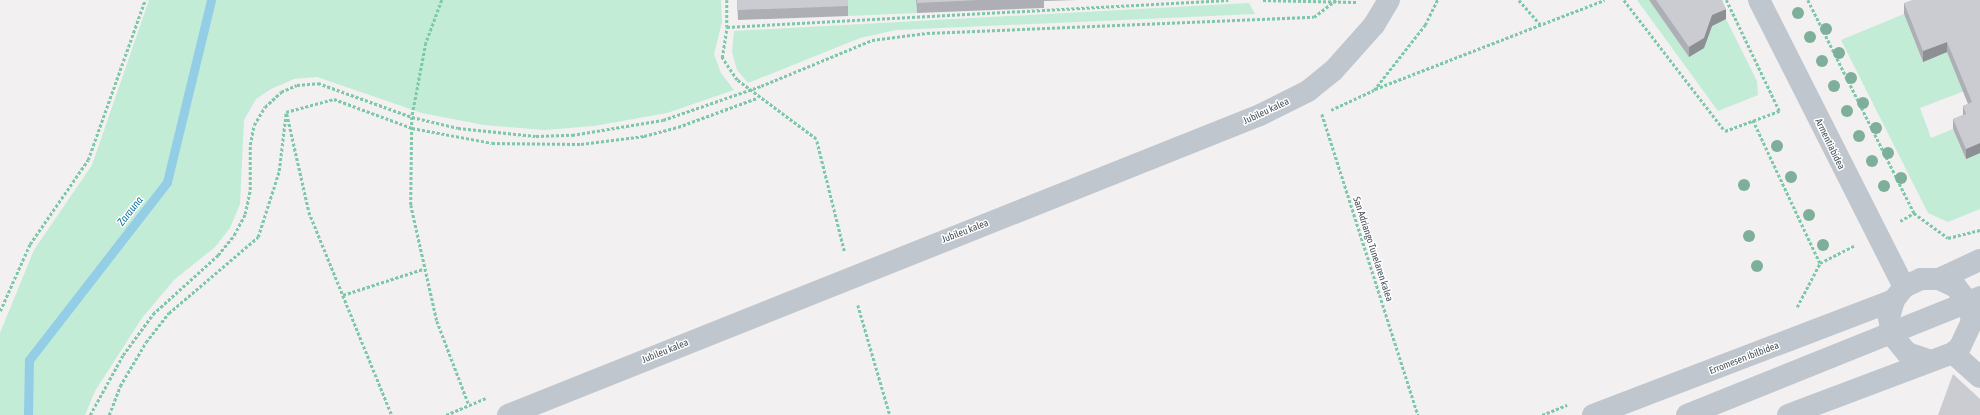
<!DOCTYPE html>
<html>
<head>
<meta charset="utf-8">
<style>
	body { margin:0 }
	#map { position:relative; width:1980px; height:415px; overflow:hidden; background:#f2f0f0; font-family:"Asap Condensed",sans-serif }
	div>[style] { position:absolute }
	[style*='--x'] { left:calc(var(--x)*1px); top:calc(var(--y)*1px); width:calc(var(--w)*1px); rotate:calc(var(--a)*1deg) }
	.green>* { inset:0; background:#c2ecd6 }
	.stream>* { height:9px; margin:-4.5px; padding:0 4.5px; transform-origin:4.5px; border-radius:4.5px; background:#93cee6 }
	.path>* { height:2.5px; margin-top:-1.25px; transform-origin:0; background:repeating-linear-gradient(90deg,#7dc8a9 0 3px,transparent 0 5px) }
	.street>* { height:22px; margin:-11px; padding:0 11px; transform-origin:11px; border-radius:11px; background:#bfc6ce }
	.trees>* { width:12px; height:12px; margin:-6px; border-radius:50%; background:#7daf9a }
	.wall>* { inset:0; background:#aeafb5 }
	.shaded-wall>* { inset:0; background:#8d8f93 }
	.building>* { inset:0; background:#caccd2 }
	span { translate:-50% -50%; white-space:nowrap; text-align:center; line-height:1.15; -webkit-text-stroke:3px #fff; paint-order:stroke }
	.street-label { font-size:10px; color:#49525c }
	.water-label { font-size:11px; color:#1779a1; font-style:italic }
</style>
</head>
<body>
<div id="map">
	<div class="green">
		<div style="clip-path:polygon(149px 0,721px 0,722px 22px,714px 54px,721px 73px,734px 90px,667px 113px,594px 126px,545px 130px,484px 125px,422px 113px,317px 77px,294px 79px,271px 89px,256px 99px,244px 120px,240px 204px,230px 228px,215px 247px,174px 280px,142px 318px,95px 391px,85px 415px,0 415px,0 333px,34px 250px,92px 165px)"></div>
		<div style="clip-path:polygon(848px 0,916px 0,917px 13px,848px 16px)"></div>
		<div style="clip-path:polygon(1637px 0,1649px 0,1704px 48px,1712px 26px,1726px 19px,1757px 81px,1758px 95px,1718px 111px)"></div>
		<div style="clip-path:polygon(1249px 3px,1255px 14px,896px 30px,860px 38px,748px 83px,737px 70px,732px 52px,734px 31px)"></div>
		<div style="clip-path:polygon(1904px 14px,1923px 62px,1947px 52px,1980px 85px,1920px 108px,1931px 138px,1953px 129px,1966px 159px,1980px 153px,1980px 209px,1948px 222px,1928px 213px,1841px 40px)"></div>
	</div>
	<div class="stream">
		<div style="--x:28;--y:415;--w:55;--a:-89"></div>
		<div style="--x:29;--y:360;--w:225;--a:-52.2"></div>
		<div style="--x:167;--y:182;--w:187;--a:-76.4"></div>
	</div>
	<div class="path">
		<div style="--x:442;--y:0;--w:46;--a:110.4"></div>
		<div style="--x:426;--y:43;--w:75;--a:100.7"></div>
		<div style="--x:412;--y:117;--w:88;--a:90.7"></div>
		<div style="--x:411;--y:205;--w:119;--a:77.4"></div>
		<div style="--x:437;--y:321;--w:90;--a:69.1"></div>
		<div style="--x:727;--y:0;--w:27;--a:90"></div>
		<div style="--x:1263;--y:0;--w:93;--a:1.2"></div>
		<div style="--x:1519;--y:0;--w:33;--a:49"></div>
		<div style="--x:1624;--y:0;--w:165;--a:52.4"></div>
		<div style="--x:1725;--y:131;--w:58;--a:-20.3"></div>
		<div style="--x:1779;--y:111;--w:123;--a:-115.5"></div>
		<div style="--x:1808;--y:0;--w:238;--a:63.5"></div>
		<div style="--x:1375;--y:89;--w:246;--a:-21.2"></div>
		<div style="--x:1331;--y:110;--w:47;--a:-24.9"></div>
		<div style="--x:1374;--y:90;--w:83;--a:-51.9"></div>
		<div style="--x:1425;--y:25;--w:28;--a:-64"></div>
		<div style="--x:287;--y:114;--w:100;--a:77.3"></div>
		<div style="--x:309;--y:212;--w:219;--a:67.8"></div>
		<div style="--x:1322;--y:114;--w:316;--a:72.3"></div>
		<div style="--x:1753;--y:120;--w:158;--a:64.9"></div>
		<div style="--x:1900;--y:221;--w:16;--a:-30"></div>
		<div style="--x:1914;--y:213;--w:42;--a:36.3"></div>
		<div style="--x:1948;--y:238;--w:33;--a:-14"></div>
		<div style="--x:844;--y:251;--w:115;--a:-104"></div>
		<div style="--x:816;--y:139;--w:99;--a:-143.2"></div>
		<div style="--x:737;--y:80;--w:27;--a:-124"></div>
		<div style="--x:722;--y:58;--w:31;--a:-81"></div>
		<div style="--x:727;--y:27;--w:502;--a:-3.08"></div>
		<div style="--x:343;--y:295;--w:84;--a:-18"></div>
		<div style="--x:858;--y:305;--w:115;--a:73.8"></div>
		<div style="--x:1797;--y:307;--w:50;--a:-62.4"></div>
		<div style="--x:1820;--y:263;--w:38;--a:-27"></div>
		<div style="--x:0;--y:311;--w:73;--a:-65.9"></div>
		<div style="--x:30;--y:244;--w:102;--a:-55.4"></div>
		<div style="--x:88;--y:160;--w:170;--a:-70.4"></div>
		<div style="--x:90;--y:415;--w:68;--a:-61.2"></div>
		<div style="--x:123;--y:355;--w:51;--a:-53.8"></div>
		<div style="--x:153;--y:314;--w:88;--a:-42.2"></div>
		<div style="--x:218;--y:255;--w:26;--a:-51"></div>
		<div style="--x:234;--y:235;--w:24;--a:-62"></div>
		<div style="--x:245;--y:214;--w:25;--a:-78"></div>
		<div style="--x:250;--y:190;--w:45;--a:-90"></div>
		<div style="--x:250;--y:145;--w:20;--a:-79"></div>
		<div style="--x:254;--y:125;--w:21;--a:-59"></div>
		<div style="--x:265;--y:107;--w:22;--a:-43"></div>
		<div style="--x:281;--y:92;--w:17;--a:-24"></div>
		<div style="--x:297;--y:85;--w:21;--a:-5"></div>
		<div style="--x:318;--y:83;--w:100;--a:19.9"></div>
		<div style="--x:412;--y:117;--w:47;--a:13.4"></div>
		<div style="--x:458;--y:128;--w:78;--a:5.9"></div>
		<div style="--x:536;--y:136;--w:36;--a:-2"></div>
		<div style="--x:572;--y:135;--w:92;--a:-9.4"></div>
		<div style="--x:663;--y:120;--w:104;--a:-19.1"></div>
		<div style="--x:761;--y:86;--w:120;--a:-22.5"></div>
		<div style="--x:872;--y:40;--w:55;--a:-7.3"></div>
		<div style="--x:927;--y:33;--w:387;--a:-2.4"></div>
		<div style="--x:1314;--y:17;--w:28;--a:-38"></div>
		<div style="--x:109;--y:415;--w:31;--a:-69"></div>
		<div style="--x:120;--y:386;--w:51;--a:-59.4"></div>
		<div style="--x:146;--y:342;--w:37;--a:-52"></div>
		<div style="--x:169;--y:313;--w:117;--a:-40.5"></div>
		<div style="--x:258;--y:237;--w:69;--a:-72.3"></div>
		<div style="--x:279;--y:171;--w:59;--a:-83.2"></div>
		<div style="--x:286;--y:112;--w:50;--a:-15.2"></div>
		<div style="--x:334;--y:99;--w:83;--a:20.4"></div>
		<div style="--x:412;--y:128;--w:81;--a:10.6"></div>
		<div style="--x:492;--y:143;--w:89;--a:0.6"></div>
		<div style="--x:581;--y:144;--w:64;--a:-7.2"></div>
		<div style="--x:644;--y:136;--w:35;--a:-15"></div>
		<div style="--x:678;--y:127;--w:84;--a:-20.2"></div>
		<div style="--x:446;--y:415;--w:43;--a:-23"></div>
		<div style="--x:1542;--y:415;--w:27;--a:-22"></div>
	</div>
	<div class="street">
		<div style="--x:1759;--y:0;--w:322;--a:63.2"></div>
		<div style="--x:1939;--y:279;--w:45;--a:-24.9"></div>
		<div style="--x:1953;--y:353;--w:36;--a:42"></div>
		<div style="--x:508;--y:415;--w:810;--a:-21.75"></div>
		<div style="--x:1260;--y:115;--w:54;--a:-26.6"></div>
		<div style="--x:1308;--y:91;--w:32;--a:-39"></div>
		<div style="--x:1333;--y:71;--w:62;--a:-48.3"></div>
		<div style="--x:1374;--y:25;--w:29;--a:-59"></div>
		<div style="--x:1593;--y:415;--w:322;--a:-20.9"></div>
		<div style="--x:1687;--y:415;--w:316;--a:-21.9"></div>
		<div style="--x:1788;--y:415;--w:176;--a:-20.6"></div>
		<div style="--x:1953;--y:353;--w:9;--a:-41"></div>
		<div style="--x:1960;--y:347;--w:29;--a:-65"></div>
		<div style="--x:1972;--y:321;--w:19;--a:-102"></div>
		<div style="--x:1968;--y:302;--w:19;--a:-129"></div>
		<div style="--x:1956;--y:287;--w:19;--a:-155"></div>
		<div style="--x:1939;--y:279;--w:18;--a:180"></div>
		<div style="--x:1921;--y:279;--w:19;--a:155"></div>
		<div style="--x:1904;--y:287;--w:16;--a:128"></div>
		<div style="--x:1894;--y:300;--w:18;--a:106"></div>
		<div style="--x:1889;--y:317;--w:18;--a:81"></div>
		<div style="--x:1892;--y:335;--w:23;--a:50"></div>
		<div style="--x:1907;--y:353;--w:23;--a:18"></div>
	</div>
	<div class="trees">
		<div style="left:1798px;top:13px"></div>
		<div style="left:1826px;top:29px"></div>
		<div style="left:1810px;top:37px"></div>
		<div style="left:1839px;top:53px"></div>
		<div style="left:1822px;top:61px"></div>
		<div style="left:1851px;top:78px"></div>
		<div style="left:1834px;top:86px"></div>
		<div style="left:1863px;top:103px"></div>
		<div style="left:1847px;top:111px"></div>
		<div style="left:1876px;top:128px"></div>
		<div style="left:1859px;top:136px"></div>
		<div style="left:1777px;top:146px"></div>
		<div style="left:1888px;top:153px"></div>
		<div style="left:1872px;top:161px"></div>
		<div style="left:1791px;top:177px"></div>
		<div style="left:1901px;top:178px"></div>
		<div style="left:1744px;top:185px"></div>
		<div style="left:1884px;top:186px"></div>
		<div style="left:1809px;top:215px"></div>
		<div style="left:1749px;top:236px"></div>
		<div style="left:1823px;top:245px"></div>
		<div style="left:1757px;top:266px"></div>
	</div>
	<div class="wall">
		<div style="clip-path:polygon(737px 0,848px 0,848px 16px,738px 20px)"></div>
		<div style="clip-path:polygon(916px 0,1077px 0,1044px 1px,1044px 8px,917px 13px)"></div>
		<div style="clip-path:polygon(1649px 0,1722px 0,1726px 19px,1712px 26px,1704px 48px,1689px 57px)"></div>
		<div style="clip-path:polygon(1980px 0,1980px 153px,1966px 159px,1953px 129px,1953px 119px,1963px 115px,1963px 106px,1968px 104px,1947px 52px,1923px 62px,1904px 14px,1904px 3px)"></div>
	</div>
	<div class="shaded-wall">
		<div style="clip-path:polygon(1726px 9px,1726px 19px,1712px 26px,1704px 48px,1689px 57px,1689px 47px,1712px 15px)"></div>
		<div style="clip-path:polygon(1947px 42px,1947px 52px,1923px 62px,1923px 51px)"></div>
		<div style="clip-path:polygon(1980px 143px,1980px 153px,1966px 159px,1966px 149px)"></div>
	</div>
	<div class="building">
		<div style="clip-path:polygon(737px 0,848px 0,848px 6px,738px 10px)"></div>
		<div style="clip-path:polygon(917px 0,979px 0,917px 3px)"></div>
		<div style="clip-path:polygon(1656px 0,1722px 0,1726px 9px,1712px 15px,1704px 38px,1689px 47px)"></div>
		<div style="clip-path:polygon(1912px 0,1980px 0,1980px 143px,1966px 149px,1953px 119px,1966px 114px,1963px 106px,1972px 102px,1947px 42px,1923px 51px,1904px 3px)"></div>
		<div style="clip-path:polygon(1953px 374px,1980px 399px,1980px 415px,1938px 415px)"></div>
	</div>
	<div class="street-label">
		<span style="left:1266px;top:111px;rotate:-25deg">Jubileu kalea</span>
		<span style="left:1830px;top:144px;rotate:64deg">Armentiabidea</span>
		<span style="left:965px;top:231px;rotate:-21deg">Jubileu kalea</span>
		<span style="left:1373px;top:249px;rotate:72deg">San Adriango Tunelaren kalea</span>
		<span style="left:665px;top:351px;rotate:-22deg">Jubileu kalea</span>
		<span style="left:1744px;top:358px;rotate:-21deg">Erromesen ibilbidea</span>
	</div>
	<div class="water-label">
		<span style="left:130px;top:211px;rotate:-52deg">Zarauna</span>
	</div>
</div>
</body>
</html>
